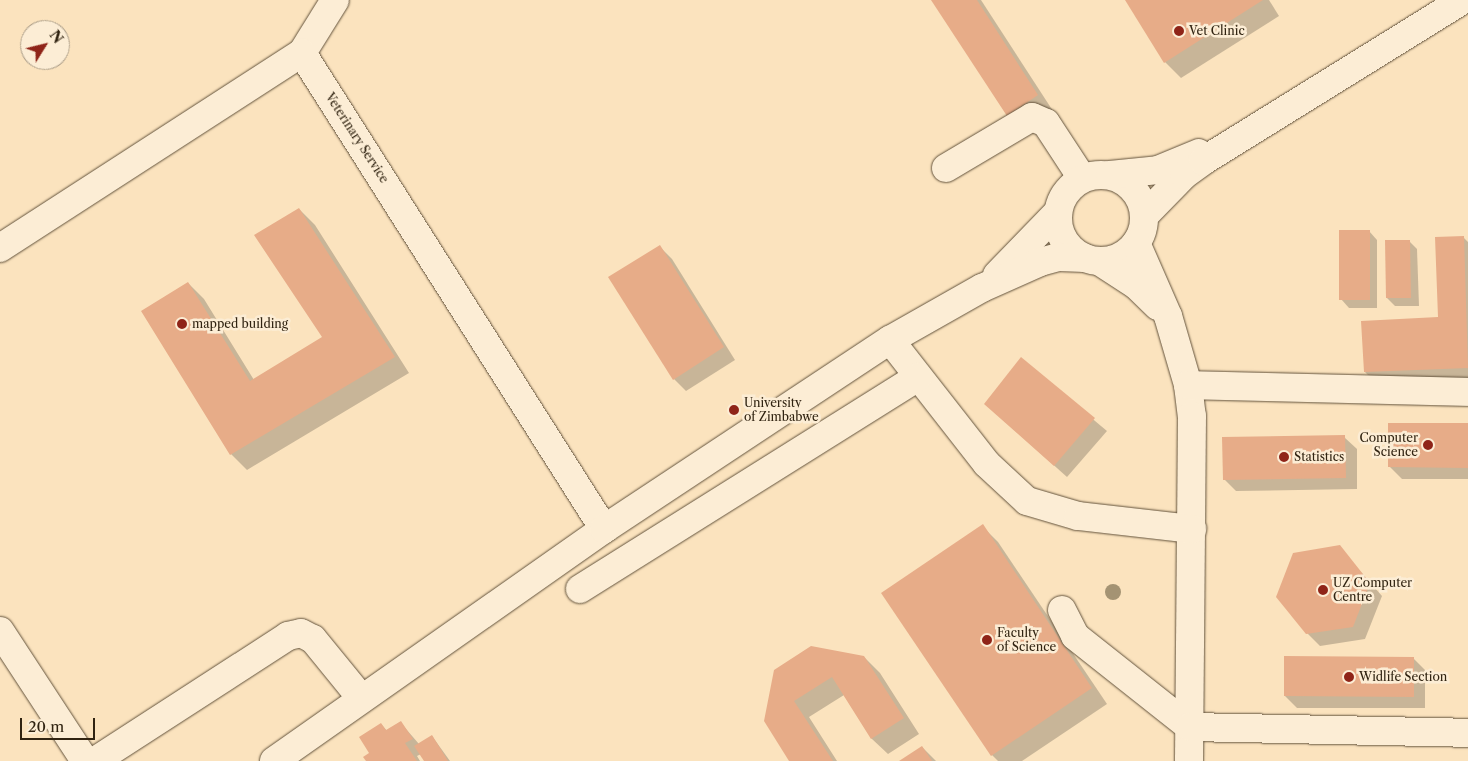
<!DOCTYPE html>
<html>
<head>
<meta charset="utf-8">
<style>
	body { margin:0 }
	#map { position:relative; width:1468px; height:761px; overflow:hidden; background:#fbe3be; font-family:"Libre Caslon Text",serif }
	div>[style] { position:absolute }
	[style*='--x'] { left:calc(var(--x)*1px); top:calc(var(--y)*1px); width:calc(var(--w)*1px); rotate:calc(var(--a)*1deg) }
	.shadow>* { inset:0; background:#0003 }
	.building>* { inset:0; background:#e7ac88 }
	.roads { filter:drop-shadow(0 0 1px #63533c) drop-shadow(0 0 1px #63533c) }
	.minor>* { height:28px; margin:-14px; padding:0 14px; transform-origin:14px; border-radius:14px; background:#fcedd5 }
	.minor>.ring { margin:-14px; padding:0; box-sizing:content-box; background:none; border:28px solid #fcedd5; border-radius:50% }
	.trees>* { width:16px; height:16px; margin:-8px; border-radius:50%; background:#a49373 }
	.dots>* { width:14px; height:14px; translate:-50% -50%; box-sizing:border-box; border:2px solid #fcedd5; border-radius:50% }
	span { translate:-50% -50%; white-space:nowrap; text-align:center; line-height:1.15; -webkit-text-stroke:5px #fcedd5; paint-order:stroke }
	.poi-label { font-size:12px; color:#302311 }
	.left { translate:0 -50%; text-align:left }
	.right { translate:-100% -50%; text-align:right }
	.street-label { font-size:12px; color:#302311 }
	.north { position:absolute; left:20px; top:20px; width:50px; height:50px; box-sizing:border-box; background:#fcedd5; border:1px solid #aa9c87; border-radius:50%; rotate:54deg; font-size:14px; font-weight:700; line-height:20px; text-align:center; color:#302311 }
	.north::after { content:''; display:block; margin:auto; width:18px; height:22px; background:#8f2418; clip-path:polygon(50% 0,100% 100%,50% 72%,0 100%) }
	.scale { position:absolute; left:20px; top:718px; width:75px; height:22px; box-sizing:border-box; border:2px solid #302311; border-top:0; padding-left:6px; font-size:15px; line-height:18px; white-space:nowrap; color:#302311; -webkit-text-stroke:4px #fcedd5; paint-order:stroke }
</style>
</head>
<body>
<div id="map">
	<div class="shadow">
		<div style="clip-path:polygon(933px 0,981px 0,1053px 111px,1023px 131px,1007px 115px)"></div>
		<div style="clip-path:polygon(1126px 0,1269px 0,1279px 16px,1181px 78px,1165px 62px)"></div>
		<div style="clip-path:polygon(299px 209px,315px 225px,409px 373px,247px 470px,231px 454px,188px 283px,204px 299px,254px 380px,324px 338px)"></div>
		<div style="clip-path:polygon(1369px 231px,1377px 240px,1377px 308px,1349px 308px,1341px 299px)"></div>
		<div style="clip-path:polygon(1463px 237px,1468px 242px,1468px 381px,1377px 384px,1365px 372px,1440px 318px)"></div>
		<div style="clip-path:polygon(1409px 241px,1417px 249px,1419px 306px,1395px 306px,1387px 298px)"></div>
		<div style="clip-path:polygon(660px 247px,672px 259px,735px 360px,686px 391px,674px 379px)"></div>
		<div style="clip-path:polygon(1021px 359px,1107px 431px,1067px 477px,985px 404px)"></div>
		<div style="clip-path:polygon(1468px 425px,1468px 479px,1402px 479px,1390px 467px)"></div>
		<div style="clip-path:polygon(1344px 437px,1357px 449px,1357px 489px,1236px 491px,1224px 479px)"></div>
		<div style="clip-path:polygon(982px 526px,998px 542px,1107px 704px,1022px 761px,998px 761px,992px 755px)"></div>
		<div style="clip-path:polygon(1339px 547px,1382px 596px,1365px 639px,1320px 646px,1307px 633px)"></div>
		<div style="clip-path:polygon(864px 657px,880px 673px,919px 734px,888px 754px,872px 739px,844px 695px,809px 717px,837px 761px,791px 761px,775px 670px)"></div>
		<div style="clip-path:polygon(1413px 658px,1425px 670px,1425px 708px,1297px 708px,1285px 696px)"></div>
		<div style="clip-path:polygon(400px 722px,419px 744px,432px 736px,450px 761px,425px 761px,421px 754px,417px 756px,420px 761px,367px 761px,381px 724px,387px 731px)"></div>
		<div style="clip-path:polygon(922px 747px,936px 761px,901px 761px)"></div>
	</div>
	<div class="building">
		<div style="clip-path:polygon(931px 0,977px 0,1038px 95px,1007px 116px)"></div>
		<div style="clip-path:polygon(1125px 0,1263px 0,1164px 63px)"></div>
		<div style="clip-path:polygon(299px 208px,395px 357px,230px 455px,141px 311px,188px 282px,250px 381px,322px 337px,254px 235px)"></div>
		<div style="clip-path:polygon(1339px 230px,1370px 230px,1370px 300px,1339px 300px)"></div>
		<div style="clip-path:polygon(1464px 236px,1468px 368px,1364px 372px,1361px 321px,1438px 317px,1435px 237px)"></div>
		<div style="clip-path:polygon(1385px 240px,1410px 240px,1411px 298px,1386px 298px)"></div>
		<div style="clip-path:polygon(660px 245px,724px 347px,673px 380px,608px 277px)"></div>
		<div style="clip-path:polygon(1021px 357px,1095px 418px,1054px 466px,984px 404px)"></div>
		<div style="clip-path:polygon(1388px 423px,1468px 423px,1468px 468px,1388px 467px)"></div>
		<div style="clip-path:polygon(1345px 435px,1346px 478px,1223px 480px,1222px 437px)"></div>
		<div style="clip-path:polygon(983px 524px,1092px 688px,991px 756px,881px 593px)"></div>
		<div style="clip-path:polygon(1340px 545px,1370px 583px,1353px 627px,1306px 634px,1276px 597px,1293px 553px)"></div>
		<div style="clip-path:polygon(811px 646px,864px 656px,904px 718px,871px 739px,832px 677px,794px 701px,833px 761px,789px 761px,764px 721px,774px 670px)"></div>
		<div style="clip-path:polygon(1284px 656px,1414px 657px,1414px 697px,1284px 696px)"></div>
		<div style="clip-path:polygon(401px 721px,413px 739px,405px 743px,417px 761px,366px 761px,363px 757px,369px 753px,359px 737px,381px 723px,386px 730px)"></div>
		<div style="clip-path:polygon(432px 735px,448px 761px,424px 761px,414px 746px)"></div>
		<div style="clip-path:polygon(922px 746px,932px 761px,899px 761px)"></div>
	</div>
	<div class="roads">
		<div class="minor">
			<div style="--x:302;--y:53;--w:62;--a:-58.1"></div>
			<div style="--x:946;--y:168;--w:100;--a:-30.7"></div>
			<div style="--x:1032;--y:117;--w:15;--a:23"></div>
			<div style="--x:1046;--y:123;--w:66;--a:56.8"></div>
			<div class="ring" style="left:1058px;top:175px;width:58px;height:58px"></div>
			<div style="--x:1110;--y:175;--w:48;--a:-5.9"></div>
			<div style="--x:1158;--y:170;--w:44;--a:-22.5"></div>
			<div style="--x:1144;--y:216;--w:57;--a:-45.7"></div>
			<div style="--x:1184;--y:175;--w:24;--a:-36"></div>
			<div style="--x:1203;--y:161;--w:306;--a:-31.8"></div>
			<div style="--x:1136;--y:243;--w:80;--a:66.3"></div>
			<div style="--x:1168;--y:316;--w:72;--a:73.8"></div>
			<div style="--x:1188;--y:385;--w:31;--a:83"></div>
			<div style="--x:1192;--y:416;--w:345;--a:90.5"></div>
			<div style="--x:0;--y:248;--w:359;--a:-32.9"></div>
			<div style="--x:302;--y:53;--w:564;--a:57.61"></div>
			<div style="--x:1099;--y:261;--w:44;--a:33"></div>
			<div style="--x:1136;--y:285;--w:30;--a:44"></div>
			<div style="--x:997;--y:275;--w:88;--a:-45.9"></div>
			<div style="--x:890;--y:340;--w:157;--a:52"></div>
			<div style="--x:987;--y:464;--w:54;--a:42.8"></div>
			<div style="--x:1027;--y:501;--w:53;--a:16.4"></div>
			<div style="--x:1078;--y:516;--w:115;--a:6.5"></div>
			<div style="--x:1188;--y:385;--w:280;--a:1.4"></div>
			<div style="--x:580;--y:589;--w:399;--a:-32.1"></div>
			<div style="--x:1062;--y:610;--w:29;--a:63"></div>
			<div style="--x:1075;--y:636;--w:147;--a:38.4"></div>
			<div style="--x:1190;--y:727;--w:278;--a:1.2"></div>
			<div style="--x:0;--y:631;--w:155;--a:56.8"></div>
			<div style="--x:95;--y:761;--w:230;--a:-32.9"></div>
			<div style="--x:288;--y:636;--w:13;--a:-13"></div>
			<div style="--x:301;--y:633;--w:13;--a:27"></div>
			<div style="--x:313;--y:639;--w:77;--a:50.8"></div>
			<div style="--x:274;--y:761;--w:403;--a:-35.1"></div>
			<div style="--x:604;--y:529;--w:343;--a:-33.5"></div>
			<div style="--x:890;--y:340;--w:106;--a:-29.5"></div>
			<div style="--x:982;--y:288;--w:64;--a:-24.1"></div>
			<div style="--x:1040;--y:262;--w:20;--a:-15"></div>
			<div style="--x:1059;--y:257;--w:26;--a:2"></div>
		</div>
	</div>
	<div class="trees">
		<div style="left:1113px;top:592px"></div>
	</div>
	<div class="dots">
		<div style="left:1179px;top:31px;background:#8f2418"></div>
		<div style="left:182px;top:324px;background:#8f2418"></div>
		<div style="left:734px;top:410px;background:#8f2418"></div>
		<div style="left:1428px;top:445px;background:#8f2418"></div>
		<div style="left:1284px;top:457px;background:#8f2418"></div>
		<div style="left:1323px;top:590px;background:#8f2418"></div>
		<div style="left:987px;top:640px;background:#8f2418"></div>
		<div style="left:1349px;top:677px;background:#8f2418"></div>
	</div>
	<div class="poi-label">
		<span class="left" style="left:1189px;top:31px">Vet Clinic</span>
		<span class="left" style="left:192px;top:324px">mapped building</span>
		<span class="left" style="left:744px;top:410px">University<br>of Zimbabwe</span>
		<span class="right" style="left:1418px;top:445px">Computer<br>Science</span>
		<span class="left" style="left:1294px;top:457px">Statistics</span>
		<span class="left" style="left:1333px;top:590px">UZ Computer<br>Centre</span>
		<span class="left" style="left:997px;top:640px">Faculty<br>of Science</span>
		<span class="left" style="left:1359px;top:677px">Widlife Section</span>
	</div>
	<div class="street-label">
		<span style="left:357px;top:138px;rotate:57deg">Veterinary Service</span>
	</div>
	<div class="north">N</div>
	<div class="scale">20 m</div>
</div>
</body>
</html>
